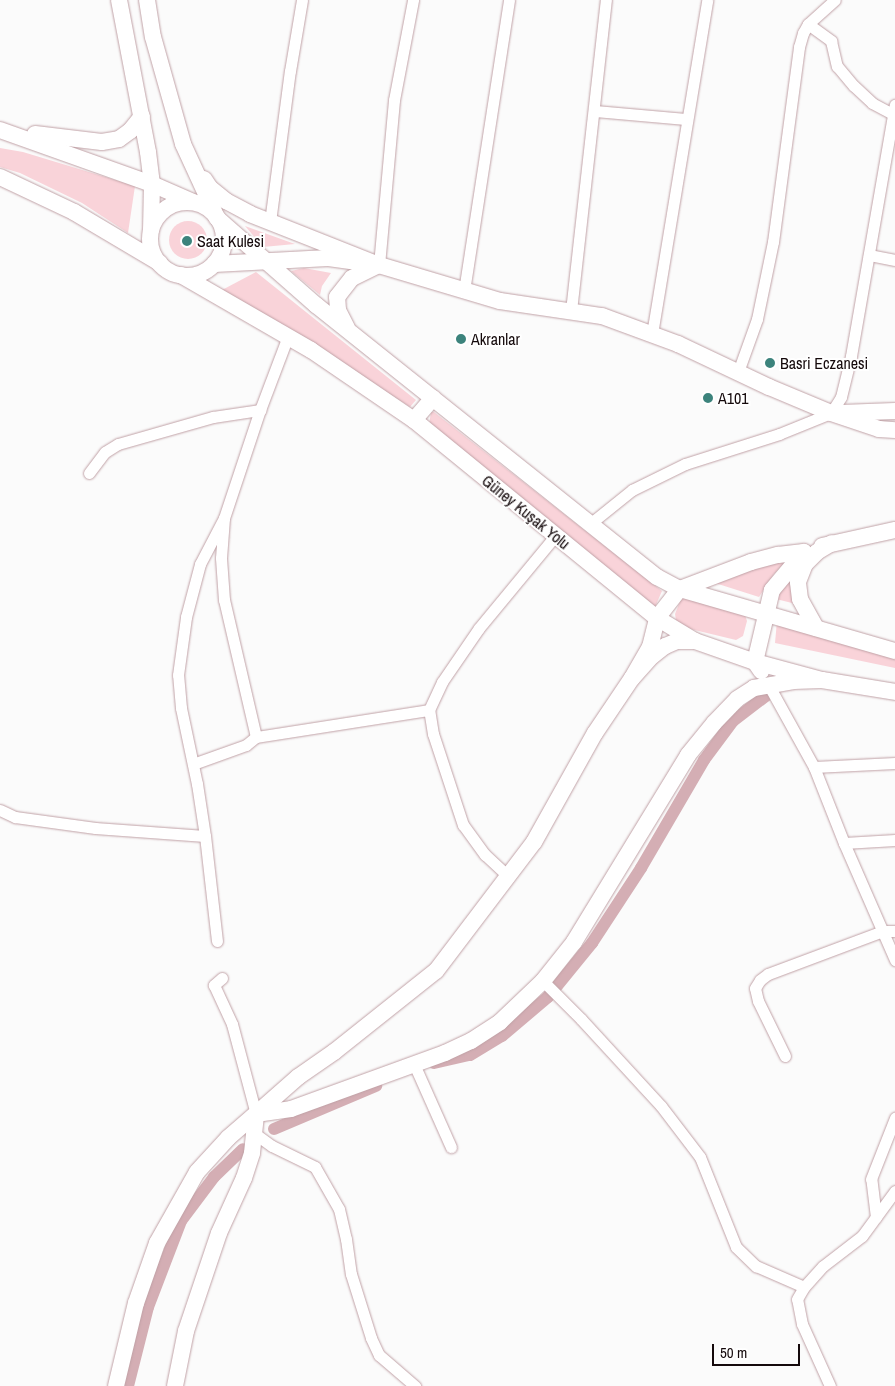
<!DOCTYPE html>
<html>
<head>
<meta charset="utf-8">
<style>
	body { margin:0 }
	#map { position:relative; width:895px; height:1386px; overflow:hidden; background:#fbfbfb; font-family:"Archivo Narrow",sans-serif }
	div>[style] { position:absolute }
	[style*='--x'] { left:calc(var(--x)*1px); top:calc(var(--y)*1px); width:calc(var(--w)*1px); rotate:calc(var(--a)*1deg) }
	.green>* { inset:0; background:#f9d3d9 }
	.round { border-radius:50% }
	.canal>* { height:12px; margin:-6px; padding:0 6px; transform-origin:6px; border-radius:6px; background:#d4aeb4 }
	.roads { filter:drop-shadow(0 0 1px #c0a1a6) drop-shadow(0 0 1px #c0a1a6) }
	.street>* { height:11px; margin:-5.5px; padding:0 5.5px; transform-origin:5.5px; border-radius:5.5px; background:#fff }
	.secondary>* { height:16px; margin:-8px; padding:0 8px; transform-origin:8px; border-radius:8px; background:#fff }
	.secondary>.ring { margin:-8px; padding:0; box-sizing:content-box; background:none; border:16px solid #fff; border-radius:50% }
	.dots>* { width:14px; height:14px; translate:-50% -50%; box-sizing:border-box; border:2px solid #fff; border-radius:50% }
	span { translate:-50% -50%; white-space:nowrap; text-align:center; line-height:1.15; -webkit-text-stroke:4px #fff; paint-order:stroke }
	.poi-label { font-size:16px; color:#14090b }
	.left { translate:0 -50%; text-align:left }
	.street-label { font-size:16px; color:#14090b }
	.scale { position:absolute; left:712px; top:1344px; width:88px; height:22px; box-sizing:border-box; border:2px solid #14090b; border-top:0; padding-left:6px; font-size:15px; line-height:18px; white-space:nowrap; color:#14090b; -webkit-text-stroke:4px #fff; paint-order:stroke }
</style>
</head>
<body>
<div id="map">
	<div class="green">
		<div style="clip-path:polygon(0 148px,23px 152px,135px 186px,128px 233px,82px 203px,20px 173px,0 167px)"></div>
		<div class="round" style="left:169px;top:221px;width:38px;height:38px"></div>
		<div style="clip-path:polygon(245px 226px,295px 244px,263px 247px)"></div>
		<div style="clip-path:polygon(304px 268px,331px 273px,322px 286px,320px 295px,291px 271px)"></div>
		<div style="clip-path:polygon(256px 272px,416px 400px,410px 407px,222px 290px)"></div>
		<div style="clip-path:polygon(431px 412px,434px 412px,662px 591px,655px 607px,429px 425px)"></div>
		<div style="clip-path:polygon(786px 562px,774px 574px,759px 597px,715px 583px,754px 566px)"></div>
		<div style="clip-path:polygon(793px 571px,796px 604px,776px 599px)"></div>
		<div style="clip-path:polygon(687px 596px,744px 612px,747px 621px,743px 636px,736px 640px,682px 627px,676px 620px,675px 614px,681px 599px)"></div>
		<div style="clip-path:polygon(777px 621px,895px 651px,895px 668px,775px 643px)"></div>
	</div>
	<div class="canal">
		<div style="--x:434;--y:1063;--w:37;--a:-13"></div>
		<div style="--x:470;--y:1055;--w:37;--a:-31"></div>
		<div style="--x:502;--y:1036;--w:60;--a:-40.3"></div>
		<div style="--x:548;--y:997;--w:70;--a:-50.8"></div>
		<div style="--x:592;--y:943;--w:90;--a:-56.8"></div>
		<div style="--x:641;--y:868;--w:125;--a:-59.7"></div>
		<div style="--x:704;--y:760;--w:49;--a:-53.4"></div>
		<div style="--x:733;--y:721;--w:43;--a:-37.4"></div>
		<div style="--x:274;--y:1129;--w:111;--a:-22.9"></div>
		<div style="--x:128;--y:1386;--w:81;--a:-75.8"></div>
		<div style="--x:148;--y:1307;--w:92;--a:-69"></div>
		<div style="--x:181;--y:1221;--w:55;--a:-53.1"></div>
		<div style="--x:214;--y:1177;--w:40;--a:-44"></div>
	</div>
	<div class="roads">
		<div class="street">
			<div style="--x:808;--y:24;--w:29;--a:36"></div>
			<div style="--x:831;--y:41;--w:26;--a:77"></div>
			<div style="--x:837;--y:66;--w:26;--a:50"></div>
			<div style="--x:854;--y:86;--w:25;--a:43"></div>
			<div style="--x:872;--y:103;--w:24;--a:28"></div>
			<div style="--x:595;--y:111;--w:91;--a:5"></div>
			<div style="--x:270;--y:222;--w:152;--a:-82.5"></div>
			<div style="--x:290;--y:71;--w:72;--a:-80.4"></div>
			<div style="--x:869;--y:255;--w:26;--a:11"></div>
			<div style="--x:379;--y:265;--w:166;--a:-84.8"></div>
			<div style="--x:394;--y:100;--w:102;--a:-79.2"></div>
			<div style="--x:464;--y:291;--w:294;--a:-81.2"></div>
			<div style="--x:571;--y:311;--w:313;--a:-83.6"></div>
			<div style="--x:652;--y:334;--w:338;--a:-80.6"></div>
			<div style="--x:738;--y:372;--w:56;--a:-70.3"></div>
			<div style="--x:757;--y:319;--w:79;--a:-78.3"></div>
			<div style="--x:773;--y:242;--w:197;--a:-82.4"></div>
			<div style="--x:799;--y:47;--w:15;--a:-74"></div>
			<div style="--x:803;--y:33;--w:10;--a:-61"></div>
			<div style="--x:808;--y:24;--w:36;--a:-42"></div>
			<div style="--x:89;--y:473;--w:26;--a:-53"></div>
			<div style="--x:105;--y:452;--w:15;--a:-32"></div>
			<div style="--x:118;--y:444;--w:99;--a:-15.9"></div>
			<div style="--x:213;--y:417;--w:48;--a:-8.5"></div>
			<div style="--x:591;--y:523;--w:53;--a:-38.8"></div>
			<div style="--x:632;--y:490;--w:59;--a:-26.1"></div>
			<div style="--x:685;--y:464;--w:99;--a:-17.7"></div>
			<div style="--x:779;--y:434;--w:56;--a:-22"></div>
			<div style="--x:831;--y:413;--w:19;--a:-58"></div>
			<div style="--x:841;--y:397;--w:42;--a:-76.3"></div>
			<div style="--x:851;--y:356;--w:255;--a:-80.1"></div>
			<div style="--x:768;--y:684;--w:95;--a:61"></div>
			<div style="--x:814;--y:767;--w:82;--a:68.5"></div>
			<div style="--x:844;--y:843;--w:128;--a:66.4"></div>
			<div style="--x:256;--y:737;--w:141;--a:-103.1"></div>
			<div style="--x:224;--y:600;--w:42;--a:-94.1"></div>
			<div style="--x:221;--y:558;--w:40;--a:-85.7"></div>
			<div style="--x:224;--y:518;--w:114;--a:-71.6"></div>
			<div style="--x:260;--y:410;--w:79;--a:-69.3"></div>
			<div style="--x:193;--y:764;--w:56;--a:-19.7"></div>
			<div style="--x:246;--y:745;--w:13;--a:-39"></div>
			<div style="--x:256;--y:737;--w:175;--a:-8.9"></div>
			<div style="--x:814;--y:767;--w:81;--a:-2.8"></div>
			<div style="--x:0;--y:810;--w:17;--a:25"></div>
			<div style="--x:15;--y:817;--w:81;--a:7.8"></div>
			<div style="--x:95;--y:828;--w:110;--a:4.2"></div>
			<div style="--x:844;--y:843;--w:51;--a:-3.4"></div>
			<div style="--x:509;--y:877;--w:33;--a:-137"></div>
			<div style="--x:485;--y:855;--w:37;--a:-126"></div>
			<div style="--x:463;--y:825;--w:96;--a:-108.2"></div>
			<div style="--x:433;--y:734;--w:24;--a:-99"></div>
			<div style="--x:429;--y:710;--w:31;--a:-65"></div>
			<div style="--x:442;--y:682;--w:65;--a:-55.6"></div>
			<div style="--x:479;--y:628;--w:119;--a:-50.4"></div>
			<div style="--x:217;--y:941;--w:106;--a:-96.5"></div>
			<div style="--x:205;--y:836;--w:53;--a:-98.7"></div>
			<div style="--x:197;--y:784;--w:78;--a:-101.9"></div>
			<div style="--x:181;--y:708;--w:33;--a:-95"></div>
			<div style="--x:178;--y:675;--w:59;--a:-82.1"></div>
			<div style="--x:186;--y:617;--w:55;--a:-75.2"></div>
			<div style="--x:200;--y:564;--w:52;--a:-62.4"></div>
			<div style="--x:222;--y:978;--w:11;--a:139"></div>
			<div style="--x:214;--y:985;--w:43;--a:65.2"></div>
			<div style="--x:232;--y:1024;--w:93;--a:75.1"></div>
			<div style="--x:543;--y:981;--w:54;--a:45"></div>
			<div style="--x:581;--y:1019;--w:118;--a:47.4"></div>
			<div style="--x:661;--y:1106;--w:64;--a:52.6"></div>
			<div style="--x:700;--y:1157;--w:97;--a:68.2"></div>
			<div style="--x:736;--y:1247;--w:28;--a:44"></div>
			<div style="--x:756;--y:1266;--w:52;--a:23.6"></div>
			<div style="--x:785;--y:1056;--w:61;--a:-116.1"></div>
			<div style="--x:758;--y:1001;--w:13;--a:-103"></div>
			<div style="--x:755;--y:988;--w:9;--a:-58"></div>
			<div style="--x:760;--y:980;--w:10;--a:-37"></div>
			<div style="--x:768;--y:974;--w:123;--a:-20.5"></div>
			<div style="--x:883;--y:931;--w:12;--a:0"></div>
			<div style="--x:414;--y:1064;--w:91;--a:66"></div>
			<div style="--x:254;--y:1133;--w:22;--a:36"></div>
			<div style="--x:272;--y:1146;--w:48;--a:26"></div>
			<div style="--x:315;--y:1167;--w:48;--a:60.3"></div>
			<div style="--x:339;--y:1209;--w:31;--a:77"></div>
			<div style="--x:346;--y:1239;--w:35;--a:82"></div>
			<div style="--x:351;--y:1274;--w:67;--a:72.6"></div>
			<div style="--x:371;--y:1338;--w:19;--a:65"></div>
			<div style="--x:379;--y:1355;--w:48;--a:40.7"></div>
			<div style="--x:876;--y:1217;--w:38;--a:-97"></div>
			<div style="--x:871;--y:1179;--w:66;--a:-68.5"></div>
			<div style="--x:830;--y:1386;--w:68;--a:-114.3"></div>
			<div style="--x:802;--y:1324;--w:25;--a:-101"></div>
			<div style="--x:797;--y:1299;--w:14;--a:-60"></div>
			<div style="--x:804;--y:1287;--w:28;--a:-48"></div>
			<div style="--x:823;--y:1266;--w:49;--a:-37.6"></div>
			<div style="--x:862;--y:1236;--w:56;--a:-53.7"></div>
		</div>
		<div class="secondary">
			<div style="--x:119;--y:0;--w:155;--a:79.2"></div>
			<div style="--x:148;--y:152;--w:32;--a:83"></div>
			<div style="--x:152;--y:184;--w:46;--a:91.2"></div>
			<div style="--x:147;--y:0;--w:37;--a:81"></div>
			<div style="--x:153;--y:37;--w:111;--a:74.3"></div>
			<div style="--x:183;--y:144;--w:81;--a:65.3"></div>
			<div style="--x:217;--y:218;--w:132;--a:41.3"></div>
			<div style="--x:316;--y:305;--w:436;--a:38.6"></div>
			<div style="--x:657;--y:577;--w:26;--a:28"></div>
			<div style="--x:680;--y:589;--w:224;--a:16.1"></div>
			<div style="--x:0;--y:130;--w:161;--a:19.6"></div>
			<div style="--x:152;--y:184;--w:45;--a:23.7"></div>
			<div style="--x:35;--y:134;--w:67;--a:6.8"></div>
			<div style="--x:102;--y:142;--w:17;--a:-10"></div>
			<div style="--x:119;--y:139;--w:14;--a:-36"></div>
			<div style="--x:130;--y:131;--w:19;--a:-51"></div>
			<div style="--x:0;--y:177;--w:82;--a:25.3"></div>
			<div style="--x:74;--y:212;--w:100;--a:30.7"></div>
			<div style="--x:204;--y:179;--w:11;--a:56"></div>
			<div style="--x:210;--y:188;--w:21;--a:39"></div>
			<div style="--x:226;--y:201;--w:27;--a:28"></div>
			<div style="--x:250;--y:214;--w:139;--a:21.6"></div>
			<div style="--x:379;--y:265;--w:51;--a:-172.2"></div>
			<div style="--x:328;--y:258;--w:114;--a:177"></div>
			<div class="ring" style="left:150px;top:202px;width:58px;height:58px"></div>
			<div style="--x:181;--y:275;--w:150;--a:30"></div>
			<div style="--x:311;--y:350;--w:125;--a:34.2"></div>
			<div style="--x:414;--y:420;--w:313;--a:39.2"></div>
			<div style="--x:657;--y:618;--w:44;--a:31.2"></div>
			<div style="--x:695;--y:641;--w:64;--a:19.3"></div>
			<div style="--x:755;--y:662;--w:69;--a:15"></div>
			<div style="--x:822;--y:680;--w:74;--a:9.3"></div>
			<div style="--x:347;--y:328;--w:20;--a:-117"></div>
			<div style="--x:338;--y:310;--w:13;--a:-94"></div>
			<div style="--x:337;--y:297;--w:24;--a:-52"></div>
			<div style="--x:352;--y:278;--w:30;--a:-26"></div>
			<div style="--x:379;--y:265;--w:126;--a:16.6"></div>
			<div style="--x:500;--y:301;--w:103;--a:8.4"></div>
			<div style="--x:602;--y:316;--w:81;--a:20.2"></div>
			<div style="--x:678;--y:344;--w:101;--a:25.3"></div>
			<div style="--x:769;--y:387;--w:67;--a:22.8"></div>
			<div style="--x:831;--y:413;--w:51;--a:18.4"></div>
			<div style="--x:879;--y:429;--w:16;--a:4"></div>
			<div style="--x:841;--y:413;--w:54;--a:-2.1"></div>
			<div style="--x:414;--y:420;--w:29;--a:-49"></div>
			<div style="--x:822;--y:546;--w:75;--a:-12.4"></div>
			<div style="--x:816;--y:628;--w:33;--a:-119"></div>
			<div style="--x:800;--y:599;--w:17;--a:-97"></div>
			<div style="--x:798;--y:582;--w:19;--a:-69"></div>
			<div style="--x:805;--y:564;--w:17;--a:-45"></div>
			<div style="--x:817;--y:552;--w:17;--a:-31"></div>
			<div style="--x:695;--y:641;--w:18;--a:180"></div>
			<div style="--x:677;--y:641;--w:13;--a:157"></div>
			<div style="--x:665;--y:646;--w:16;--a:142"></div>
			<div style="--x:652;--y:656;--w:30;--a:132"></div>
			<div style="--x:632;--y:678;--w:36;--a:-60"></div>
			<div style="--x:650;--y:647;--w:30;--a:-76"></div>
			<div style="--x:657;--y:618;--w:37;--a:-52"></div>
			<div style="--x:680;--y:589;--w:76;--a:-20.8"></div>
			<div style="--x:751;--y:562;--w:28;--a:-15"></div>
			<div style="--x:778;--y:555;--w:26;--a:-7"></div>
			<div style="--x:804;--y:552;--w:50;--a:130.1"></div>
			<div style="--x:772;--y:590;--w:74;--a:103.3"></div>
			<div style="--x:755;--y:662;--w:11;--a:56"></div>
			<div style="--x:116;--y:1386;--w:85;--a:-76.5"></div>
			<div style="--x:136;--y:1303;--w:64;--a:-70.7"></div>
			<div style="--x:157;--y:1243;--w:81;--a:-60.6"></div>
			<div style="--x:197;--y:1172;--w:46;--a:-47.6"></div>
			<div style="--x:228;--y:1138;--w:37;--a:-41"></div>
			<div style="--x:256;--y:1114;--w:35;--a:-8"></div>
			<div style="--x:291;--y:1109;--w:164;--a:-20"></div>
			<div style="--x:445;--y:1053;--w:29;--a:-25"></div>
			<div style="--x:471;--y:1041;--w:35;--a:-33"></div>
			<div style="--x:500;--y:1022;--w:59;--a:-43.6"></div>
			<div style="--x:543;--y:981;--w:50;--a:-51.5"></div>
			<div style="--x:574;--y:942;--w:219;--a:-58.6"></div>
			<div style="--x:688;--y:755;--w:41;--a:-50.9"></div>
			<div style="--x:714;--y:723;--w:33;--a:-46"></div>
			<div style="--x:737;--y:699;--w:20;--a:-33"></div>
			<div style="--x:754;--y:688;--w:40;--a:-10"></div>
			<div style="--x:793;--y:681;--w:29;--a:-2"></div>
			<div style="--x:175;--y:1386;--w:56;--a:-78.7"></div>
			<div style="--x:186;--y:1331;--w:103;--a:-71.4"></div>
			<div style="--x:219;--y:1233;--w:60;--a:-65.6"></div>
			<div style="--x:244;--y:1178;--w:26;--a:-72"></div>
			<div style="--x:252;--y:1153;--w:39;--a:-84"></div>
			<div style="--x:256;--y:1114;--w:56;--a:-41.4"></div>
			<div style="--x:298;--y:1077;--w:44;--a:-34.8"></div>
			<div style="--x:334;--y:1052;--w:130;--a:-38.5"></div>
			<div style="--x:436;--y:971;--w:162;--a:-52.8"></div>
			<div style="--x:534;--y:842;--w:125;--a:-60.8"></div>
			<div style="--x:595;--y:733;--w:66;--a:-56.1"></div>
		</div>
	</div>
	<div class="dots">
		<div style="left:187px;top:241px;background:#3c837c"></div>
		<div style="left:461px;top:339px;background:#3c837c"></div>
		<div style="left:770px;top:363px;background:#3c837c"></div>
		<div style="left:708px;top:398px;background:#3c837c"></div>
	</div>
	<div class="poi-label">
		<span class="left" style="left:197px;top:241px">Saat Kulesi</span>
		<span class="left" style="left:471px;top:339px">Akranlar</span>
		<span class="left" style="left:780px;top:363px">Basri Eczanesi</span>
		<span class="left" style="left:718px;top:398px">A101</span>
	</div>
	<div class="street-label">
		<span style="left:526px;top:512px;rotate:39deg">Güney Kuşak Yolu</span>
	</div>
	<div class="scale">50 m</div>
</div>
</body>
</html>
